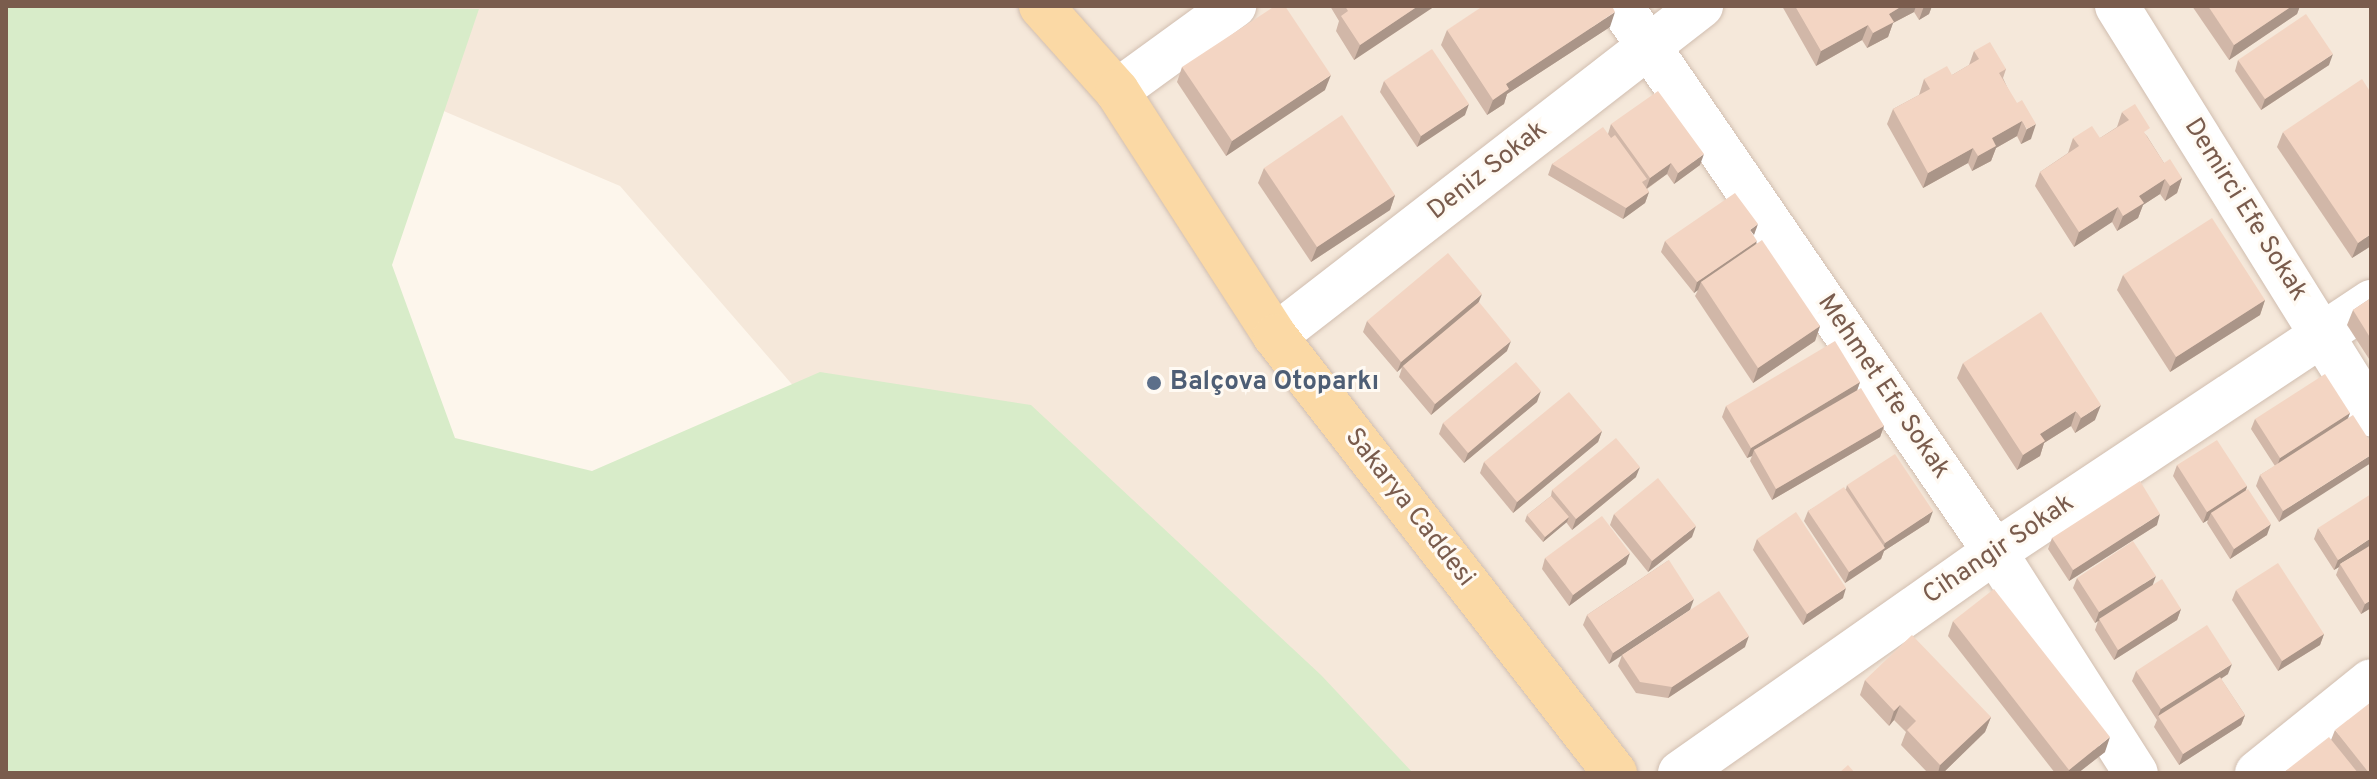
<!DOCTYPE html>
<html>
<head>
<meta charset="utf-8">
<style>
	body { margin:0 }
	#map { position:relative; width:2377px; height:779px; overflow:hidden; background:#fdf6ec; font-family:Overpass,sans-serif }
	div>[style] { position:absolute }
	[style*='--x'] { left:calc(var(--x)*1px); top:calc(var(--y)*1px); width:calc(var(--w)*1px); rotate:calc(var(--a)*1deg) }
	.residential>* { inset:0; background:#f5e8da }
	.green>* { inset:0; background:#d8ecc9 }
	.roads { filter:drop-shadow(0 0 2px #d1beb0) drop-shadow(0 0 2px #d1beb0) }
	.minor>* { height:44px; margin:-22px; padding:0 22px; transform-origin:22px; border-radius:22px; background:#fff }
	.major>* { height:44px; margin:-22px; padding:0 22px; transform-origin:22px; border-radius:22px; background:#fbd9a5 }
	.wall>* { inset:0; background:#d1b7a8 }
	.shaded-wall>* { inset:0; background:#aa9588 }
	.building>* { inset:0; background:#f3d5c3 }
	.dots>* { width:22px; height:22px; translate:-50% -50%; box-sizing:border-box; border:4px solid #fffaf3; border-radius:50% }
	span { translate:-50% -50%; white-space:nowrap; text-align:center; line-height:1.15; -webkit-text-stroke:6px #fffaf3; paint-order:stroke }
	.street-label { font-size:26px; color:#7a5c4d }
	.service-label { font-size:26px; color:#4e5e75; font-weight:700 }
	.left { translate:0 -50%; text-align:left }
	.frame { position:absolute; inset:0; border:8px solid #7a5c4d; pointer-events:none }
</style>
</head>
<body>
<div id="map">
	<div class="residential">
		<div style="clip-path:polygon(197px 6px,2371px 6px,2371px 773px,1129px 773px,620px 186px)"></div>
	</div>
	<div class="green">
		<div style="clip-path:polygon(6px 6px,479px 9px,392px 265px,455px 438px,592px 471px,820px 372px,1031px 405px,1321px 675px,1413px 773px,6px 773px)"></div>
	</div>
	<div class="roads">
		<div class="minor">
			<div style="--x:1621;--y:6;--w:662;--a:55.59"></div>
			<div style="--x:1995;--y:552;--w:262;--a:57.5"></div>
			<div style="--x:2117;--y:6;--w:481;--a:58.1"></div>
			<div style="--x:1117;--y:91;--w:145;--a:-36"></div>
			<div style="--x:1275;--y:336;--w:539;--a:-37.76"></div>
			<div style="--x:1680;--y:773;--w:385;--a:-35.1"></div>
			<div style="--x:1995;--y:552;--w:452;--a:-33.6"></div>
			<div style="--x:2257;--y:773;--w:146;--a:-38.9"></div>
		</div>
		<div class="major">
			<div style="--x:1041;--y:6;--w:114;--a:48.2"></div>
			<div style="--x:1117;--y:91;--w:292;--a:57.2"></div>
			<div style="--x:1275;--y:336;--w:554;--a:52.12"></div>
		</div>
	</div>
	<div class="wall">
		<div style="clip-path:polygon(1330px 6px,1435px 6px,1354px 60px,1336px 31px,1339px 21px)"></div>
		<div style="clip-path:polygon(1782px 6px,1932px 6px,1929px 14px,1919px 20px,1914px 12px,1893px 23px,1888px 37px,1867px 48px,1862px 40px,1816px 66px)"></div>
		<div style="clip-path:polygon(2192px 6px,2300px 6px,2297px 14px,2229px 60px)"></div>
		<div style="clip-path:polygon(1610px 27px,1507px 94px,1504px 104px,1487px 115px,1441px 45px,1447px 30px)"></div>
		<div style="clip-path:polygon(1974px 51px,2006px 69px,2003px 78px,2031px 139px,2021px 144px,2017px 136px,1996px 148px,1991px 161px,1972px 171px,1968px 163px,1923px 188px,1887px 124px,1893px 109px,1919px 95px,1924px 79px,1952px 75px,1969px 65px)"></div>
		<div style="clip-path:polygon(2238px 60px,2329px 65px,2261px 110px,2235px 71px)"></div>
		<div style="clip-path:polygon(1182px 67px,1325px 90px,1226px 156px,1177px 82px)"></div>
		<div style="clip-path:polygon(1384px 81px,1465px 115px,1417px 147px,1380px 92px)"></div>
		<div style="clip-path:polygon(2122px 112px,2147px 136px,2164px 163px,2182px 178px,2177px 193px,2165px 201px,2160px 194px,2143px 205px,2138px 218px,2117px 231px,2112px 222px,2074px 247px,2035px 186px,2040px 172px,2068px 153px,2073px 138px,2100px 138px,2117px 127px)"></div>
		<div style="clip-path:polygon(1611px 124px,1700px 165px,1674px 184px,1667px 174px,1647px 189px,1649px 192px,1645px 203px,1623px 219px,1548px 175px,1552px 164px,1608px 134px)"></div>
		<div style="clip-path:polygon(2283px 132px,2371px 246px,2352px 258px,2277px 147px)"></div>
		<div style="clip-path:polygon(1264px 168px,1395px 195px,1390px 210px,1311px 262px,1258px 183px)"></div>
		<div style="clip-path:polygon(1753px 235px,1756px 245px,1820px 326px,1815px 341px,1753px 383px,1695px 296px,1698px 290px,1694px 293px,1661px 252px,1665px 241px)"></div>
		<div style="clip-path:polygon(2123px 275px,2265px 300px,2260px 315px,2170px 372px,2117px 290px)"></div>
		<div style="clip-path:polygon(2371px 298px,2371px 362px,2347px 325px,2353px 310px)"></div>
		<div style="clip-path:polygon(1479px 303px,1507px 351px,1431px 415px,1399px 377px,1402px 368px,1397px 372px,1363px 332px,1367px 321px)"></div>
		<div style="clip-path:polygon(1963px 363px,2095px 420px,2075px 433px,2071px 426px,2044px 443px,2040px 456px,2017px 470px,1957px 378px)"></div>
		<div style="clip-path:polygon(1860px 382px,1857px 391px,1884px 426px,1880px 437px,1772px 500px,1750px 461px,1752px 456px,1747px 458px,1722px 417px,1726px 406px)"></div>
		<div style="clip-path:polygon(1537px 402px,1464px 463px,1439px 434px,1443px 423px)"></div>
		<div style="clip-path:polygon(2350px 413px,2347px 419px,2279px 522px,2256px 486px,2260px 475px,2275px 466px,2251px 429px,2255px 419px)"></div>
		<div style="clip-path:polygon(1602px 431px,1598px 442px,1513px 513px,1480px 473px,1484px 462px)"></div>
		<div style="clip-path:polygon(2177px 465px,2247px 486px,2246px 490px,2267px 535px,2230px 559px,2207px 523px,2208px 520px,2203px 523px,2173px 476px)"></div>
		<div style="clip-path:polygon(1636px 477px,1572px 530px,1566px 522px,1543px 542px,1525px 521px,1527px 515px,1551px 496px,1552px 490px)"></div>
		<div style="clip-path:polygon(1847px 485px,1929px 522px,1884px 551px,1881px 559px,1845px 583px,1804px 521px,1808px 511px,1846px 489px)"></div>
		<div style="clip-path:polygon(1614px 514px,1692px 537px,1648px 572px,1610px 525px)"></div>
		<div style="clip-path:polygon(2157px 525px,2069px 581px,2048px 549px,2052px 538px)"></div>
		<div style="clip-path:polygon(2318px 528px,2371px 608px,2361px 614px,2336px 575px,2339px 567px,2334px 570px,2314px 539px)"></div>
		<div style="clip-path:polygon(1757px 539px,1843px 598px,1803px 625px,1753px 550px)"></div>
		<div style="clip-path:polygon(1545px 558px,1626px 564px,1569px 606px,1542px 569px)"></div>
		<div style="clip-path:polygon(1669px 560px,1609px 664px,1583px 625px,1587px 615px)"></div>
		<div style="clip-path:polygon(2077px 578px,2153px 585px,2181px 609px,2177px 620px,2114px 660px,2095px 630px,2098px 621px,2095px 623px,2073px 588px)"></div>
		<div style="clip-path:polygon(2236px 590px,2324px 634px,2320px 645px,2278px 671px,2232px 600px)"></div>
		<div style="clip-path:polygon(1953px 621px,2105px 752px,2078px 773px,2055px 773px,1948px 636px)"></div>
		<div style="clip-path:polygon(1745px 647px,1668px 698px,1636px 693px,1618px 666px,1622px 655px)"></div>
		<div style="clip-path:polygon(2136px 671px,2228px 674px,2221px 679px,2245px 715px,2241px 725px,2179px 765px,2154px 727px,2157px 720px,2132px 681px)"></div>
		<div style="clip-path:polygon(1865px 680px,1991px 717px,1985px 732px,1943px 773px,1928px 773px,1901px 745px,1906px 732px,1894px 720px,1889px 726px,1860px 695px)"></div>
		<div style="clip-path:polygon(2335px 730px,2371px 773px,2283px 773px,2331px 740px)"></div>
	</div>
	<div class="shaded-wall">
		<div style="clip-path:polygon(1418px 6px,1435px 6px,1354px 60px,1360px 45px)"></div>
		<div style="clip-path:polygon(1902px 6px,1916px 6px,1914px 12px,1893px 23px,1888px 37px,1867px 48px,1873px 33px,1889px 14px)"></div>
		<div style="clip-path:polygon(1924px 6px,1932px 6px,1929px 14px,1919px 20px)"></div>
		<div style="clip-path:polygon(2292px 6px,2300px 6px,2297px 14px,2229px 60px,2234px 45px)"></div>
		<div style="clip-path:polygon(1615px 12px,1610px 27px,1507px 94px,1504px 104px,1487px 115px,1493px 100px,1506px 84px)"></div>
		<div style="clip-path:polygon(1868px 25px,1862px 40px,1816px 66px,1821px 51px)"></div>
		<div style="clip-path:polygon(2333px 54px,2329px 65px,2261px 110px,2265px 99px)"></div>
		<div style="clip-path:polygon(1331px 75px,1325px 90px,1226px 156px,1232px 141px)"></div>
		<div style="clip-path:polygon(1469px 104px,1465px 115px,1417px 147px,1421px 136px)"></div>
		<div style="clip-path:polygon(2022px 121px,2017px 136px,1996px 148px,1991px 161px,1972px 171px,1978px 156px,1992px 138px)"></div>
		<div style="clip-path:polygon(2036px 124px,2031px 139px,2021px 144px,2027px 129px)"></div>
		<div style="clip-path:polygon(1973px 148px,1968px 163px,1923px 188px,1928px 173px)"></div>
		<div style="clip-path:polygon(1704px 154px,1700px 165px,1674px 184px,1678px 173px)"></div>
		<div style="clip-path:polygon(1671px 163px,1667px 174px,1646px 189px,1650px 178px)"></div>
		<div style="clip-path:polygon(2182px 178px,2177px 193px,2165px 201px,2170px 186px)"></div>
		<div style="clip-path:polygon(2165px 179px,2160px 194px,2143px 205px,2138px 218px,2117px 231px,2123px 216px,2139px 196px)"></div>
		<div style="clip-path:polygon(1649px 192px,1645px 203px,1623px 219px,1626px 208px)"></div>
		<div style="clip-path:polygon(1395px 195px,1390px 210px,1311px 262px,1317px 247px)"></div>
		<div style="clip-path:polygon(2118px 207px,2112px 222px,2074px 247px,2079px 232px)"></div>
		<div style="clip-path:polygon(1758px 224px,1754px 235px,1750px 230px)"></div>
		<div style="clip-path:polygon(2371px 234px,2371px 246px,2352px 258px,2358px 243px)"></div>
		<div style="clip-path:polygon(1757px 241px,1753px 252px,1701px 282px,1698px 290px,1694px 293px,1697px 282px)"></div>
		<div style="clip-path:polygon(1482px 294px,1478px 304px,1403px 366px,1397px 372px,1401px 362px)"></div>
		<div style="clip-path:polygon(2265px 300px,2260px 315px,2170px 372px,2176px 357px)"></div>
		<div style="clip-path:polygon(1820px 326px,1815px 341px,1753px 383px,1758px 368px)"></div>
		<div style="clip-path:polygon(1511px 341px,1507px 351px,1431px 415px,1435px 404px)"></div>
		<div style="clip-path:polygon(1860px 382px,1856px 393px,1754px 450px,1752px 456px,1747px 458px,1751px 448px)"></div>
		<div style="clip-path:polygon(1541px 391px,1537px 402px,1464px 463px,1468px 453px)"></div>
		<div style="clip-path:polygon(2101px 405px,2095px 420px,2075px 433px,2081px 418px)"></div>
		<div style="clip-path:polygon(2076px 411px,2071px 426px,2044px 443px,2040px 456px,2017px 470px,2023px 455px,2040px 434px)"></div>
		<div style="clip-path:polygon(2350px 413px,2346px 424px,2276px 469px,2280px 458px)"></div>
		<div style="clip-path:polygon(1884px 426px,1880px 437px,1772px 500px,1776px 489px)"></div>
		<div style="clip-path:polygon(1602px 431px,1598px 442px,1513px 513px,1517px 502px)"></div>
		<div style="clip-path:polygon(2371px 455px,2371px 463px,2279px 522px,2283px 511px)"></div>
		<div style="clip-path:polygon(1640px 467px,1636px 477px,1572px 530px,1576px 519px)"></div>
		<div style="clip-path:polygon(2247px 486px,2244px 497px,2211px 513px,2208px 520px,2203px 523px,2207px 512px)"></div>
		<div style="clip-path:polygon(1933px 511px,1929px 522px,1884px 551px,1881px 559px,1845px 583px,1849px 572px,1882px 550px,1885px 543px)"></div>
		<div style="clip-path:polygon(2160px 514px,2157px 525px,2069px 581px,2073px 570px)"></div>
		<div style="clip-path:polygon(1569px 517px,1567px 522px,1543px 542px,1545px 537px)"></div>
		<div style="clip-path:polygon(2271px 524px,2267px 535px,2230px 559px,2234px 549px)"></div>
		<div style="clip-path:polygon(1696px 526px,1692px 537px,1648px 572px,1652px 561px)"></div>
		<div style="clip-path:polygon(2371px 538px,2371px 546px,2340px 564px,2339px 567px,2334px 570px,2338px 560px)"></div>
		<div style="clip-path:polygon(1630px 553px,1626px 564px,1569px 606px,1573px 595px)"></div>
		<div style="clip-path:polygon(2156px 576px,2152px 587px,2095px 623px,2099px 612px)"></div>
		<div style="clip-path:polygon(1846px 588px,1843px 598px,1803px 625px,1807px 614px)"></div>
		<div style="clip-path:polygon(1694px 599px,1690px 610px,1609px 664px,1613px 653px)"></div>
		<div style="clip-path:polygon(2371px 600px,2371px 608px,2361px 614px,2365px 604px)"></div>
		<div style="clip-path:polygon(2181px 609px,2177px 620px,2114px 660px,2118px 650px)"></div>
		<div style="clip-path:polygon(2324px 634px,2320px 645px,2278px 671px,2282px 661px)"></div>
		<div style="clip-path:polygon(1749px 636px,1745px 647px,1668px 698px,1672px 687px)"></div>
		<div style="clip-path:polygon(2232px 664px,2228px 674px,2160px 718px,2158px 716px,2161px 709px)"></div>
		<div style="clip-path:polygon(1900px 705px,1894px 720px,1889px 726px,1894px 711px)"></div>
		<div style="clip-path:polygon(2245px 715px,2241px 725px,2179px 765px,2183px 754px)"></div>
		<div style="clip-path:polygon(1991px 717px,1985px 732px,1943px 773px,1938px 773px,1940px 765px)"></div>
		<div style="clip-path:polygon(2110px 737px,2105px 752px,2078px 773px,2068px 773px,2069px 770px)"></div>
	</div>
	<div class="building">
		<div style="clip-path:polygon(1275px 6px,1285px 6px,1331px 75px,1232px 141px,1182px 67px)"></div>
		<div style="clip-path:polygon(1345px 6px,1418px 6px,1360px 45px,1341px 16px,1348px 11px)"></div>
		<div style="clip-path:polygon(1483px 6px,1612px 6px,1615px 12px,1506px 84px,1509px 89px,1493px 100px,1447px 30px)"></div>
		<div style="clip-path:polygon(1795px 6px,1902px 6px,1889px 14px,1894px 22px,1873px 33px,1868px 25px,1821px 51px)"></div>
		<div style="clip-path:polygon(2208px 6px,2292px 6px,2234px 45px)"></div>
		<div style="clip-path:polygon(2306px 14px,2333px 54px,2265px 99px,2238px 60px)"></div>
		<div style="clip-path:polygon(1990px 42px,2006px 69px,1999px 73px,2017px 103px,2022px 100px,2036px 124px,2027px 129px,2022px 121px,1992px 138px,1996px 146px,1978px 156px,1973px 148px,1928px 173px,1893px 109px,1930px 89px,1924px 79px,1947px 66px,1952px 75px,1979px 59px,1974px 51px)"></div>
		<div style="clip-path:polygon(1432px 49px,1469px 104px,1421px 136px,1384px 81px)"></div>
		<div style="clip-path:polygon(2362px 79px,2371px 93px,2371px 234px,2358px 243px,2283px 132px)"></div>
		<div style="clip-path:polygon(1658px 91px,1704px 154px,1678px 173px,1671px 163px,1650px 178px,1611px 124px)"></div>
		<div style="clip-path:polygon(2135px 104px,2150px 128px,2144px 132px,2164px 163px,2170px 159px,2182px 178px,2170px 186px,2165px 179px,2139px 196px,2144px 203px,2123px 216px,2118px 207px,2079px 232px,2040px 172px,2079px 146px,2073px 138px,2092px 126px,2100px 138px,2129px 120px,2122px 112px)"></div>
		<div style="clip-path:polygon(1342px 115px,1395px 195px,1317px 247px,1264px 168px)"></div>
		<div style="clip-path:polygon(1603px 127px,1611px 138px,1615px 135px,1647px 179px,1642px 182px,1649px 192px,1626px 208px,1552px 164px)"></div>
		<div style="clip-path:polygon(1735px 193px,1758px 224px,1750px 230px,1757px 241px,1697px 282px,1665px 241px)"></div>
		<div style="clip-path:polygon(2212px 218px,2265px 300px,2176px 357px,2123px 275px)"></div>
		<div style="clip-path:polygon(1762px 240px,1820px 326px,1758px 368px,1701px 282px)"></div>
		<div style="clip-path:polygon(1448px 253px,1482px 294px,1401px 362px,1367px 321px)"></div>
		<div style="clip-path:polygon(2371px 298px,2371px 339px,2353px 310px)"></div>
		<div style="clip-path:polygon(1479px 302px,1511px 341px,1435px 404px,1403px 366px)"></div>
		<div style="clip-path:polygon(2041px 312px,2101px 405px,2081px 418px,2076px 411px,2040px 434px,2045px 441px,2023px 455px,1963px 363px)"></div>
		<div style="clip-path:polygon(1835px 341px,1860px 382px,1751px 448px,1726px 406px)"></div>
		<div style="clip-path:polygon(1516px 362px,1541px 391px,1468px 453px,1443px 423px)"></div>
		<div style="clip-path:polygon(2325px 374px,2350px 413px,2280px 458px,2255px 419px)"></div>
		<div style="clip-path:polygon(1861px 388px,1884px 426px,1776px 489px,1754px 450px)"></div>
		<div style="clip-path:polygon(1569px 392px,1602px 431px,1517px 502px,1484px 462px)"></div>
		<div style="clip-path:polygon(2353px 415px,2371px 443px,2371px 455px,2283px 511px,2260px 475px)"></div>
		<div style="clip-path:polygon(1616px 438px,1640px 467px,1576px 519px,1552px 490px)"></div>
		<div style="clip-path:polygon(2217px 440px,2247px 486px,2207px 512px,2177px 465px)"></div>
		<div style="clip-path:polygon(1895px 454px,1933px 511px,1885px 543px,1847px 485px)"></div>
		<div style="clip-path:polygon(1658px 478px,1696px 526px,1652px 561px,1614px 514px)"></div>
		<div style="clip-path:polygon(2140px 481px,2160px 514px,2073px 570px,2052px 538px)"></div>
		<div style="clip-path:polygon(1844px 487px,1885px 548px,1849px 572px,1808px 511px)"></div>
		<div style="clip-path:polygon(2248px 489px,2271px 524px,2234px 549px,2211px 513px)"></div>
		<div style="clip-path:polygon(2371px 494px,2371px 538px,2338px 560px,2318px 528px)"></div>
		<div style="clip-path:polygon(1551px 496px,1569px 517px,1545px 537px,1527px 515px)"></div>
		<div style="clip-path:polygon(1796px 512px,1846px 588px,1807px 614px,1757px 539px)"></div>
		<div style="clip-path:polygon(1602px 516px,1630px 553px,1573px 595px,1545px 558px)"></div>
		<div style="clip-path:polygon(2133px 541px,2156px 576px,2099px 612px,2077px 578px)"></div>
		<div style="clip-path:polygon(2371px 545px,2371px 600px,2365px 604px,2340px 564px)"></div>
		<div style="clip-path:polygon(1669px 560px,1694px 599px,1613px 653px,1587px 615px)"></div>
		<div style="clip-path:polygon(2278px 563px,2324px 634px,2282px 661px,2236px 590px)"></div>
		<div style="clip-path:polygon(2162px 579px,2181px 609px,2118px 650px,2099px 619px)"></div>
		<div style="clip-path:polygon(1994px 589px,2110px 737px,2069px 770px,1953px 621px)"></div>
		<div style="clip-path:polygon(1719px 591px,1749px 636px,1672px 687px,1640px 682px,1622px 655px)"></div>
		<div style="clip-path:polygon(2207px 625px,2232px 664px,2161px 709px,2136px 671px)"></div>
		<div style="clip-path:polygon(1912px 635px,1991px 717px,1940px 765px,1907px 730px,1916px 721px,1900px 705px,1894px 711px,1865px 680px)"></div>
		<div style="clip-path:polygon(2220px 677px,2245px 715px,2183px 754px,2158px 716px)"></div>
		<div style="clip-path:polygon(2371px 702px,2371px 773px,2369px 773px,2335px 730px)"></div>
		<div style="clip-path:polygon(2329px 737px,2358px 773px,2283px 773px)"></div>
		<div style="clip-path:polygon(1848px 765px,1855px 773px,1839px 773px)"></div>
	</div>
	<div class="dots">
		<div style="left:1154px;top:383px;background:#5c6f8a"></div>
	</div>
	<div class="street-label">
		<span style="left:1488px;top:171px;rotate:-38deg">Deniz Sokak</span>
		<span style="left:2245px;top:210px;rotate:58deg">Demirci Efe Sokak</span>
		<span style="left:1883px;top:387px;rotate:56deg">Mehmet Efe Sokak</span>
		<span style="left:1409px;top:508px;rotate:52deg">Sakarya Caddesi</span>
		<span style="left:1999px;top:550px;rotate:-34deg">Cihangir Sokak</span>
	</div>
	<div class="service-label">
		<span class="left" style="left:1170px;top:383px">Balçova Otoparkı</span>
	</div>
	<div class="frame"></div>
</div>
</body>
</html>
